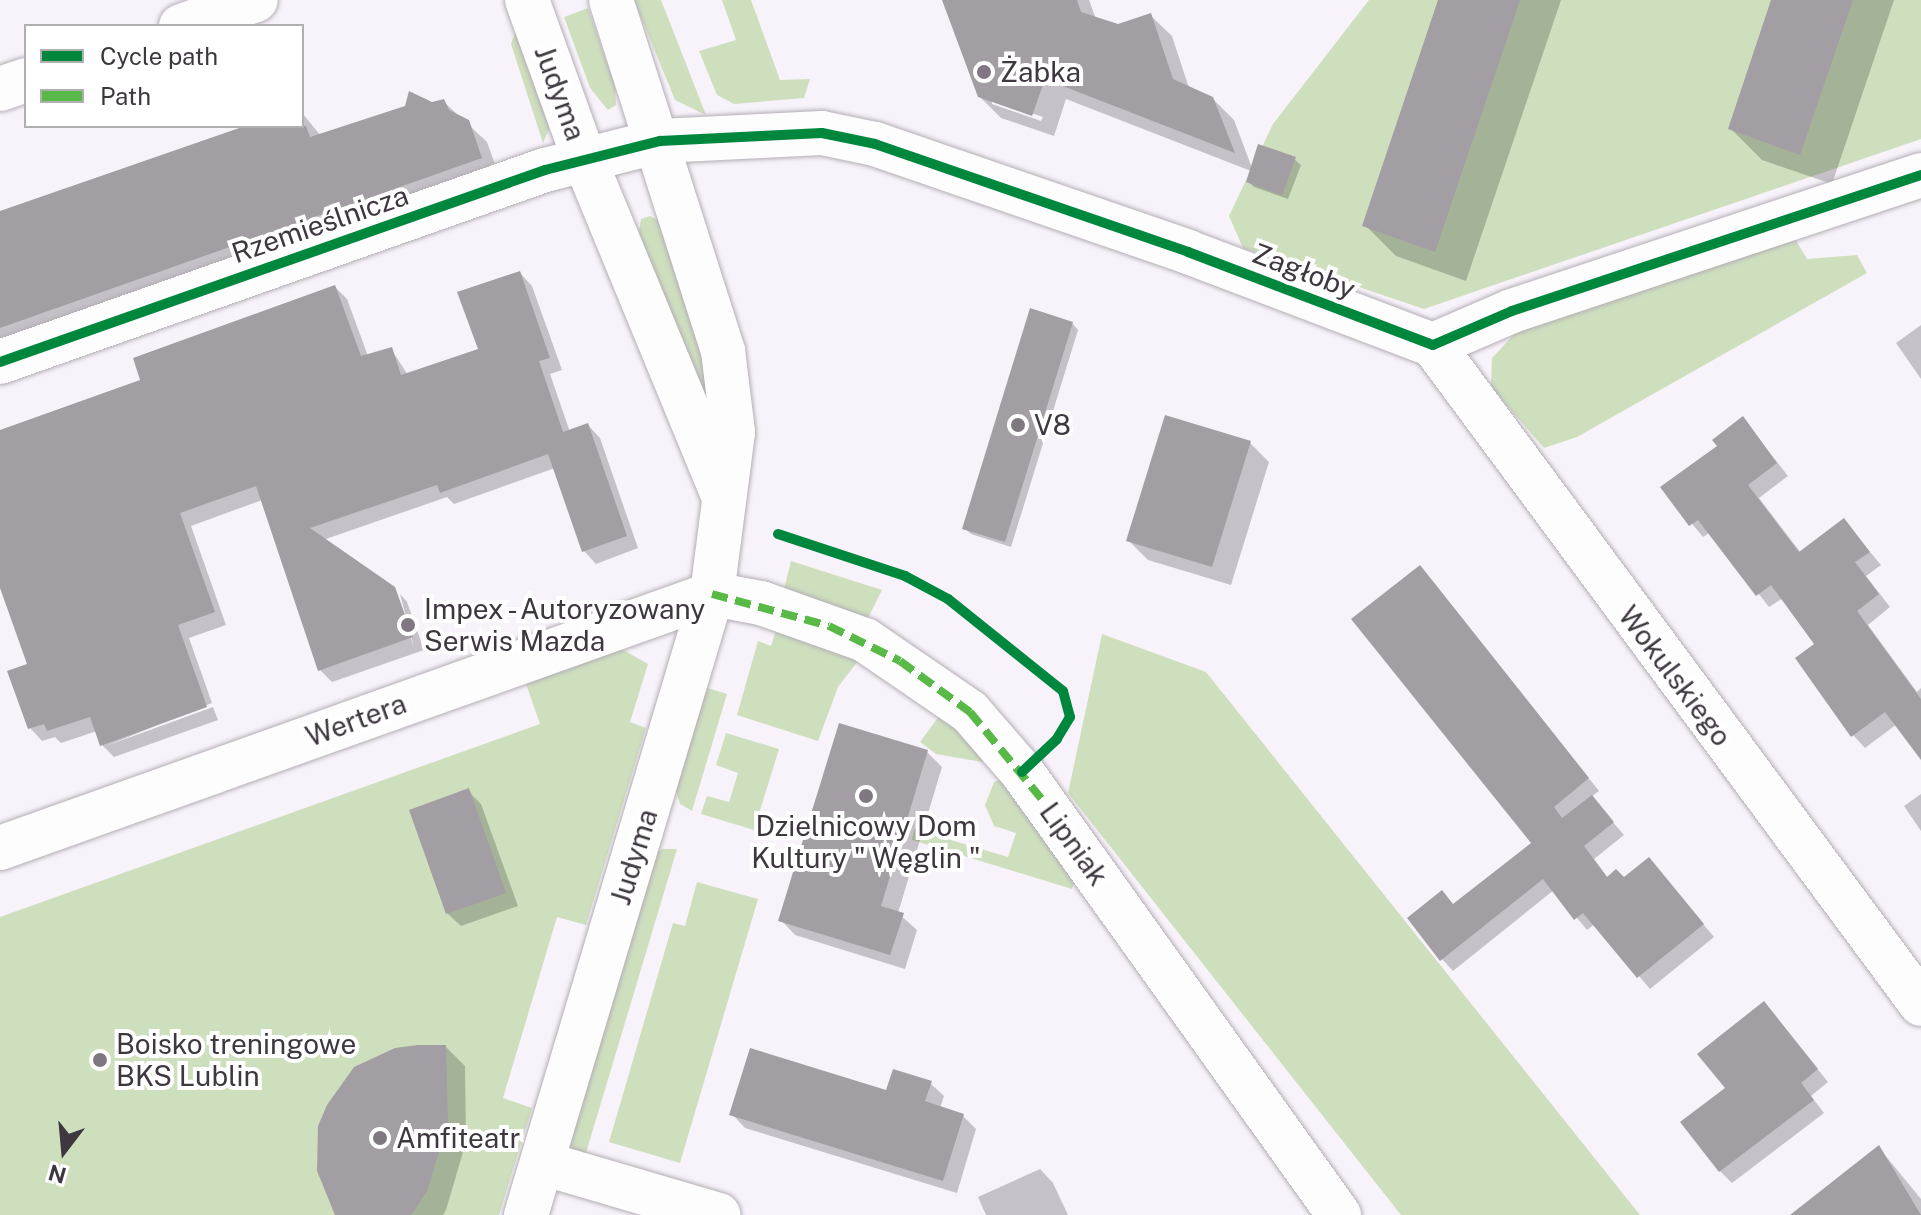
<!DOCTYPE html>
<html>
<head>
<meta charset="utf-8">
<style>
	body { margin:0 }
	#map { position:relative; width:1921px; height:1215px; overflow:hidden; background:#f8f2fa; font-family:"Public Sans",sans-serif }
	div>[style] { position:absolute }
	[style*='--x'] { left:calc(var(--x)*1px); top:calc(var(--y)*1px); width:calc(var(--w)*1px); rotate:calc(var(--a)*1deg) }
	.green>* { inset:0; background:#cedfbe }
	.shadow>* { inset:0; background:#0003 }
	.building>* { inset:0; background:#a39da4 }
	.roads { filter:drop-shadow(0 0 2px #b3adb5) drop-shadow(0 0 2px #b3adb5) }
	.street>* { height:44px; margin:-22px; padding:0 22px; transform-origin:22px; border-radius:22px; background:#fefdfe }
	.secondary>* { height:44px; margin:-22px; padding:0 22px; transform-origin:22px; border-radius:22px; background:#fefdfe }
	.quiet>* { height:8px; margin-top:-4px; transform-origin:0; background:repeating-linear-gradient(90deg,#58b947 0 16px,transparent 0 24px) }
	.cycleway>* { height:10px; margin:-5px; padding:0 5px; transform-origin:5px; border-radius:5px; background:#00873e }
	.dots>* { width:22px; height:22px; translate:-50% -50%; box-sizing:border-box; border:4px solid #fff; border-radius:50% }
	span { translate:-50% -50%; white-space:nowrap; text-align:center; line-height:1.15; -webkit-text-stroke:8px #fff; paint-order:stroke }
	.poi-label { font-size:28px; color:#3e3740 }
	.left { translate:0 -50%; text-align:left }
	.street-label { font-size:28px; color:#3e3740 }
	.legend { position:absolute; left:24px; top:24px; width:280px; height:104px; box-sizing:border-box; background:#fff; border:2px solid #b2afb3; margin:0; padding:10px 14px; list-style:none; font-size:24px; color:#3e3740 }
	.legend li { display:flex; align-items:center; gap:16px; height:40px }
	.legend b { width:40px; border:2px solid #b2afb3 }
	.north { position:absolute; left:24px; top:1111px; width:80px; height:80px; -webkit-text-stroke:6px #fff; paint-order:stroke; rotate:196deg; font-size:22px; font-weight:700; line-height:32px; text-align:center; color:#3e3740 }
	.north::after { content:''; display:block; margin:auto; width:28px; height:36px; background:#3e3740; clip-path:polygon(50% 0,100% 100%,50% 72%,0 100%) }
</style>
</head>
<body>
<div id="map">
	<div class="green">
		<div style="clip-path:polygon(634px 0,661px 0,706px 115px,675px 100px)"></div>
		<div style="clip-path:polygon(722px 0,751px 0,780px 80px,810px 79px,804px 98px,734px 104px,717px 95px,699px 51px,736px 40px)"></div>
		<div style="clip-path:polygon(1369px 0,1921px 0,1921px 139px,1424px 309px,1243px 248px,1229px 216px,1273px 124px)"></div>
		<div style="clip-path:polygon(588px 8px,615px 86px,616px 105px,608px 110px,590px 88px,564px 17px)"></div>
		<div style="clip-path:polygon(515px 33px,519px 33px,550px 127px,543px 143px,511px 44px)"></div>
		<div style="clip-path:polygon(650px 216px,658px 220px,718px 393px,712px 403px,699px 396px,639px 232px,641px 219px)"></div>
		<div style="clip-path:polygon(1795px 239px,1807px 259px,1857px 255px,1867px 273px,1577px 437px,1544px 448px,1491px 387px,1492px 358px,1518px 330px)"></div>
		<div style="clip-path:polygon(791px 561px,882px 590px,867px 620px,783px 593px)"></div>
		<div style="clip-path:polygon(777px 627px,861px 657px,838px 687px,818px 741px,737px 715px,758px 641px,771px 646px)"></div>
		<div style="clip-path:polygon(1102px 634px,1206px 672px,1640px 1215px,1401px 1215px,1068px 793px)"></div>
		<div style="clip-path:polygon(620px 648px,648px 664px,630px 722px,646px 728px,586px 925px,557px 917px,503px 1098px,532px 1108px,499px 1215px,0 1215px,0 917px,540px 724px,526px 684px)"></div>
		<div style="clip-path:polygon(704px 687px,727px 694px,692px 811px,680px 804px,675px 789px)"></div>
		<div style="clip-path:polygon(940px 715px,985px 751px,982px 762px,936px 754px,920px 742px)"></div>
		<div style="clip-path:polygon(726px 733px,779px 749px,754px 830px,701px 814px,707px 796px,729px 802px,738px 773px,716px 765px)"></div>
		<div style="clip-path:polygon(1003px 779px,1076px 878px,1072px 889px,912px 840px,914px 829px,1008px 857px,1016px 833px,994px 826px,985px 805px,994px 782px)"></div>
		<div style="clip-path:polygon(663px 849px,677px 849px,583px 1163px,569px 1144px,655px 853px)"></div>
		<div style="clip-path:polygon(697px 882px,758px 899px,680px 1163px,609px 1142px,673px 923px,685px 926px)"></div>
	</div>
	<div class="shadow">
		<div style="clip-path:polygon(evenodd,944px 0,1089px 0,1096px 19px,1118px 26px,1150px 15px,1172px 36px,1189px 88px,1212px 98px,1234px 120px,1252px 168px,1294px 159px,1301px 165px,1288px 199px,1254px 187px,1248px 181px,1251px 171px,1066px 99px,1054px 136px,1001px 118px,979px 96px,944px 0,992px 100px,1043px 117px,1041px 121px,992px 104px,992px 100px)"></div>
		<div style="clip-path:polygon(1441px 0,1561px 0,1466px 281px,1396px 256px,1365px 225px)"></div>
		<div style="clip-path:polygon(1774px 0,1894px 0,1832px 184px,1762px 160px,1730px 128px)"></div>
		<div style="clip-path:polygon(443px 101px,487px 142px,500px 178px,0 353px,0 214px,254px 126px,302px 126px,302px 113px,321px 136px)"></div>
		<div style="clip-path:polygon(520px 273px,532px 286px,562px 370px,550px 374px,570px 432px,588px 425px,600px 438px,638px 548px,596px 564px,584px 551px,555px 468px,454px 504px,447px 497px,323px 540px,394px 590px,414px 647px,400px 594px,407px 602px,424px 650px,332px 682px,320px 670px,262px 500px,191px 526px,226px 625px,189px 638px,212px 703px,106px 746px,213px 707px,218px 720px,114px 757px,102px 745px,97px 731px,61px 743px,55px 737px,42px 741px,30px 728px,29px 665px,0 579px,0 432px,143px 381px,335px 287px,347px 299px,368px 356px,391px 349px,408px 375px,480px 350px)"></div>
		<div style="clip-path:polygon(1072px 323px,1078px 330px,1011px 547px,971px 534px,964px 528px)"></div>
		<div style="clip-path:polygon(1921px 325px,1921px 379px,1896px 343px)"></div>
		<div style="clip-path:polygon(1743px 419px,1788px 476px,1759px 498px,1801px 553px,1844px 521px,1881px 565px,1866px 576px,1890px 607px,1868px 625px,1917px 692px,1921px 688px,1921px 754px,1897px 724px,1865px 748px,1853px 735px,1816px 645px,1783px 598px,1769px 607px,1710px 532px,1703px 537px,1662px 488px,1720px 446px)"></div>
		<div style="clip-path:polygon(1250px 443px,1269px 462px,1231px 585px,1148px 560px,1128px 540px)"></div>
		<div style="clip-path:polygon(1431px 579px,1599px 791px,1591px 797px,1624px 835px,1594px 859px,1608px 878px,1624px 880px,1649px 859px,1714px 937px,1650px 989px,1595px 924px,1587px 930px,1554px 890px,1453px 971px,1442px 959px,1454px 905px,1534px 843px)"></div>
		<div style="clip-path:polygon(840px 726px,927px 752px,942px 767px,898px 913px,917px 930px,905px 969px,795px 935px,781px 920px)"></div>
		<div style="clip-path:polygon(468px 791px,481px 804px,518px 906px,461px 926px,447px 913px)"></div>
		<div style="clip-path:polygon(1921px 794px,1921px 831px,1904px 806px)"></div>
		<div style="clip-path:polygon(1764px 1003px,1828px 1082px,1811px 1096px,1824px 1113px,1732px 1183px,1720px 1171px,1728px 1088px)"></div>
		<div style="clip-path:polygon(446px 1047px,465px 1066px,466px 1142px,446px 1210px,443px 1215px,339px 1215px)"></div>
		<div style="clip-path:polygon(930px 1083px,944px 1096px,940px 1108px,963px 1116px,976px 1129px,957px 1193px,745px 1128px,732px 1114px)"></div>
		<div style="clip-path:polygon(1879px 1148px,1921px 1199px,1921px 1215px,1827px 1215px)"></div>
		<div style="clip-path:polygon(1040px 1169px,1053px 1183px,1068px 1215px,986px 1215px,978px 1197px)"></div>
	</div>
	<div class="building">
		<div style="clip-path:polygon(942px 0,1077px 0,1081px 12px,1118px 24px,1151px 13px,1173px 79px,1213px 97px,1235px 153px,1045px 79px,1032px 116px,978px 97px)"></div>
		<div style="clip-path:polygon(1438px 0,1520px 0,1435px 252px,1362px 226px)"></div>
		<div style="clip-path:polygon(1771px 0,1853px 0,1800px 155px,1728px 129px)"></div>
		<div style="clip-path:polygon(409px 91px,432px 102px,444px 99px,449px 110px,469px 120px,482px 158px,0 328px,0 211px,245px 126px,306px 126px,310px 137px,405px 106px)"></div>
		<div style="clip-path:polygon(1258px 144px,1296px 157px,1282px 195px,1246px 182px)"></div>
		<div style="clip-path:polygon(520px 271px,550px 358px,539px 361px,563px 432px,588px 423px,627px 536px,582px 552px,548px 454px,440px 493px,437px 485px,310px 528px,395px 587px,413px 637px,318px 671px,256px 486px,180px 513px,215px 612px,178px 625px,207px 707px,100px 746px,90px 717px,47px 731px,44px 724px,28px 729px,7px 671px,27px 664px,0 588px,0 430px,140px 380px,133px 358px,335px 285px,361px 356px,392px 347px,401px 375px,478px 349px,457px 292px)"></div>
		<div style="clip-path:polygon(1030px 308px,1073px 322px,1005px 542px,962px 529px)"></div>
		<div style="clip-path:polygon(1165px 415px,1251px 441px,1212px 567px,1126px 541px)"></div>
		<div style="clip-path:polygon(1743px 416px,1777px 463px,1748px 485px,1799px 552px,1844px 518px,1870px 552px,1855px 562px,1879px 594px,1857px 611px,1921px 699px,1921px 760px,1885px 712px,1851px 737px,1795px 658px,1814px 644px,1771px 585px,1756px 596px,1698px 520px,1689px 526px,1660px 487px,1717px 446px,1712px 440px)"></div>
		<div style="clip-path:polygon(1420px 565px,1589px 778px,1554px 807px,1562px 818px,1592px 795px,1614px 822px,1584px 846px,1607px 877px,1616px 869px,1624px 877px,1649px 857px,1704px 924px,1637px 978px,1583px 913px,1574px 920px,1543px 879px,1440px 961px,1407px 918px,1442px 890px,1453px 904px,1531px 843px,1351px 619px)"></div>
		<div style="clip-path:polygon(839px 723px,928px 750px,881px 906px,904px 913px,890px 955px,778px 921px)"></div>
		<div style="clip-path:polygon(469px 788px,506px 893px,446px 914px,409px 810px)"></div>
		<div style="clip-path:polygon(1764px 1001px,1818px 1069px,1801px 1083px,1814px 1100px,1719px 1172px,1680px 1122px,1725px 1088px,1697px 1054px)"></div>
		<div style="clip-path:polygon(418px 1045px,446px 1045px,448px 1122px,427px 1191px,411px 1215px,335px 1215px,317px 1171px,318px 1126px,327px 1105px,354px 1067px,395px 1048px)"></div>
		<div style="clip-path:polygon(750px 1048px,886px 1090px,893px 1069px,932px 1081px,925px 1101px,964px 1114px,943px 1181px,729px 1115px)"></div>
		<div style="clip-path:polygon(1879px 1145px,1921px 1215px,1790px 1215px)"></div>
	</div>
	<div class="roads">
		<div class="street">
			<div style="--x:527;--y:0;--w:168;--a:70.2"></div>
			<div style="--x:584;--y:158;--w:365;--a:67.6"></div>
			<div style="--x:1433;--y:345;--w:820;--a:53.48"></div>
			<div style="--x:0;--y:362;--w:578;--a:-19.41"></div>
			<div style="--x:545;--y:170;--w:119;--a:-14.2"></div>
			<div style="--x:660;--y:141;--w:162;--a:-2.8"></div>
			<div style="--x:822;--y:133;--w:54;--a:11.7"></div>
			<div style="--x:875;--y:144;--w:331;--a:19"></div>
			<div style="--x:1188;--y:252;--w:262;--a:20.8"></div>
			<div style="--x:1433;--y:345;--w:86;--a:-23.3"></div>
			<div style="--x:1512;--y:311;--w:431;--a:-18.4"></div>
			<div style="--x:0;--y:848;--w:756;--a:-19.63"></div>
			<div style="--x:712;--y:594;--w:50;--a:10.4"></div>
			<div style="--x:761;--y:603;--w:110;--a:19.6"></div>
			<div style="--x:865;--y:640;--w:127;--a:34.4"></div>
			<div style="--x:970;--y:712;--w:79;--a:49.1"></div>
			<div style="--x:1022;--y:772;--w:545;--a:54.41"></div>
			<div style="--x:542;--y:1163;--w:184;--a:16.4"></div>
			<div style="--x:526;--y:1215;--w:648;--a:-73.33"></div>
			<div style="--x:712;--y:594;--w:163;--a:-82.6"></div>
			<div style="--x:733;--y:432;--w:82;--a:-97"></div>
			<div style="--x:723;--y:351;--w:368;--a:-107.7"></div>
		</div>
		<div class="secondary">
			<div style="--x:181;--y:26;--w:79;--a:-19.1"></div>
			<div style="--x:0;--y:89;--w:28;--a:-19"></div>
		</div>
	</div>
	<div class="quiet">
		<div style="--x:712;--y:594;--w:121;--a:15.3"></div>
		<div style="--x:829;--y:626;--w:79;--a:26.2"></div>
		<div style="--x:900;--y:661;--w:87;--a:36.1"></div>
		<div style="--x:970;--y:712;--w:112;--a:50.5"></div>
	</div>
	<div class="cycleway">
		<div style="--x:0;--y:362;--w:578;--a:-19.41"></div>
		<div style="--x:545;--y:170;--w:119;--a:-14.2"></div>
		<div style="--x:660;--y:141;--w:162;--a:-2.8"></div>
		<div style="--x:822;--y:133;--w:54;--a:11.7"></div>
		<div style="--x:875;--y:144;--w:331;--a:19"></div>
		<div style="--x:1188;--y:252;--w:262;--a:20.8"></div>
		<div style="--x:1433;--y:345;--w:86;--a:-23.3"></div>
		<div style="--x:1512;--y:311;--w:431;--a:-18.4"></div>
		<div style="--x:778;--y:534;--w:134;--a:18.3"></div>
		<div style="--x:905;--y:576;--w:49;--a:28.1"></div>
		<div style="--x:948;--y:599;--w:147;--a:38.7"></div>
		<div style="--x:1063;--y:691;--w:27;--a:75"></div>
		<div style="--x:1070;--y:717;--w:26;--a:121"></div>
		<div style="--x:1057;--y:739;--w:48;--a:136.7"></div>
	</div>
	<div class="dots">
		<div style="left:984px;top:72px;background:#7f7881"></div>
		<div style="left:1018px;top:425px;background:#7f7881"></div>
		<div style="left:408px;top:625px;background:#7f7881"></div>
		<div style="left:866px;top:796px;background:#7f7881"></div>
		<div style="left:100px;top:1060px;background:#7f7881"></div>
		<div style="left:380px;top:1138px;background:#7f7881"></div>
	</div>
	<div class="poi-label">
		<span class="left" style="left:1000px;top:72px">Żabka</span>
		<span class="left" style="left:1034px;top:425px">V8</span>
		<span class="left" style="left:424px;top:625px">Impex - Autoryzowany<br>Serwis Mazda</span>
		<span style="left:866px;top:842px">Dzielnicowy Dom<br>Kultury " Węglin "</span>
		<span class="left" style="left:116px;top:1060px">Boisko treningowe<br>BKS Lublin</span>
		<span class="left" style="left:396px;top:1138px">Amfiteatr</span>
	</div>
	<div class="street-label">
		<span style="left:560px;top:93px;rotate:70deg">Judyma</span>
		<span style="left:320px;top:224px;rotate:-19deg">Rzemieślnicza</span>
		<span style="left:1304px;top:271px;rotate:21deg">Zagłoby</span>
		<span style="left:1675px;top:676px;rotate:53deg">Wokulskiego</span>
		<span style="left:356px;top:720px;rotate:-20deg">Wertera</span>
		<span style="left:1074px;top:844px;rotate:54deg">Lipniak</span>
		<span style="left:634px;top:857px;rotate:-73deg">Judyma</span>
	</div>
	<ul class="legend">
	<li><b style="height:10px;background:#00873e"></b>Cycle path</li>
	<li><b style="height:10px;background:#58b947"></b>Path</li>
	</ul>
	<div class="north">N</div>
</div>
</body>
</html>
